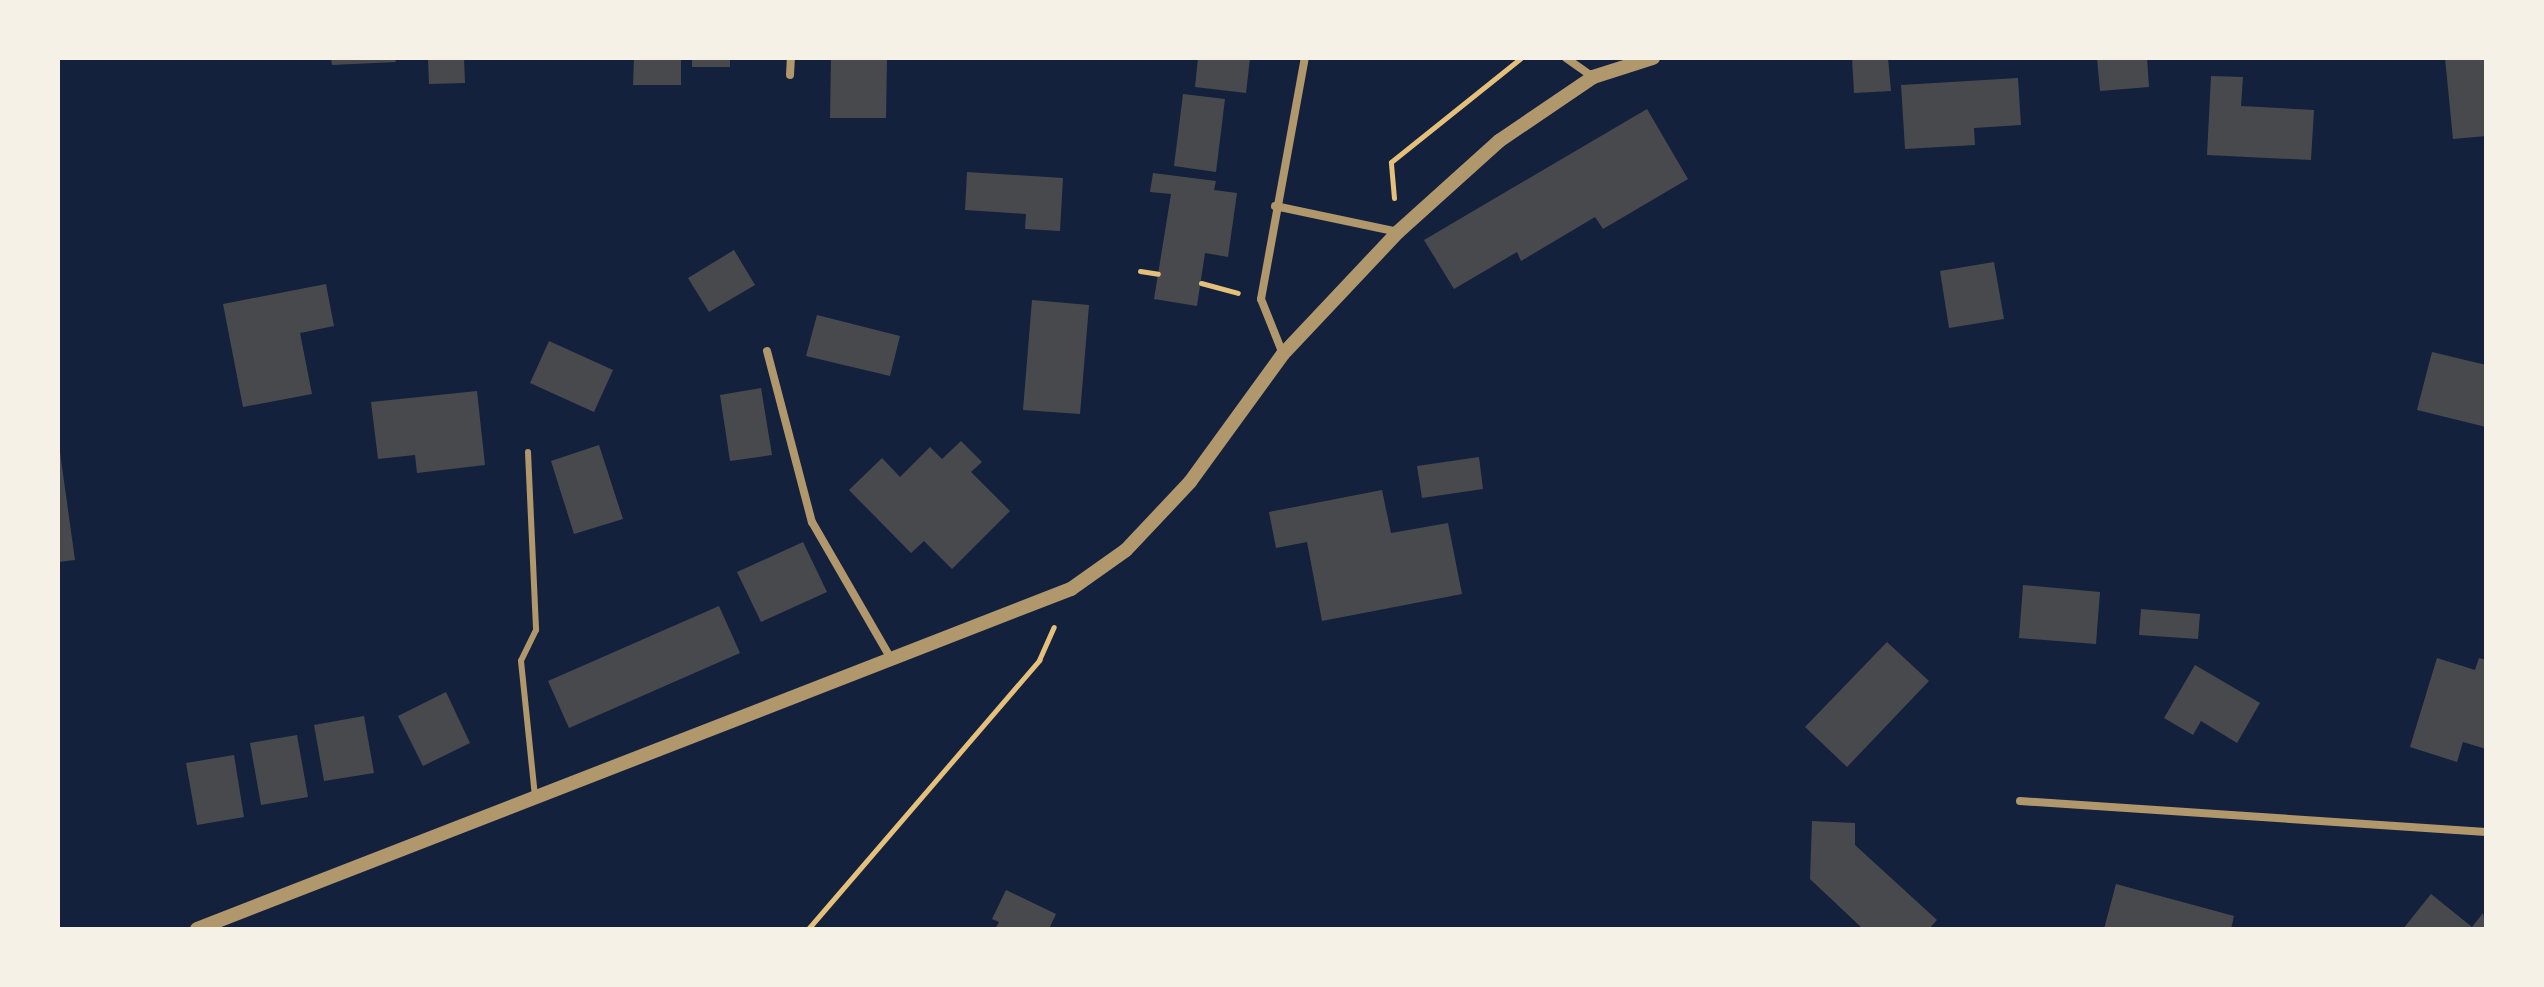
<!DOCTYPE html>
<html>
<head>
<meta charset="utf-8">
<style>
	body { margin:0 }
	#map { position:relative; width:2544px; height:987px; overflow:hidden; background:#14213d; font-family:"Source Sans 3",sans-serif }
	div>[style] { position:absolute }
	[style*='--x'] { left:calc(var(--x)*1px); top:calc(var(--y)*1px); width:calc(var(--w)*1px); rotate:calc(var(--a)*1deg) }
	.building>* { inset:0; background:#48494c }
	.path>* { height:5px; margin:-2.5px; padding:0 2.5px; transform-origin:2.5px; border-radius:2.5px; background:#e5c07b }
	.service>* { height:6px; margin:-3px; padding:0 3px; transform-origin:3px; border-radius:3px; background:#b1986c }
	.minor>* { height:8px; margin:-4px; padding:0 4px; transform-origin:4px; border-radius:4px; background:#b1986c }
	.tertiary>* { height:14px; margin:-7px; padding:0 7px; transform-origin:7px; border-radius:7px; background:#b1986c }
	span { translate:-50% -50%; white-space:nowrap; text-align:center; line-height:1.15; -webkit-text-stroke:8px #f6f1e7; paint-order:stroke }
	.frame { position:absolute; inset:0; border:60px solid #f6f1e7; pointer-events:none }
</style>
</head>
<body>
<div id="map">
	<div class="building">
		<div style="clip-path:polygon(331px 58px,395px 58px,396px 62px,332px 65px)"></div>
		<div style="clip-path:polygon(428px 58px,464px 58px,465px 83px,429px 84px)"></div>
		<div style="clip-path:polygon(634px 58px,681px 58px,681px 85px,633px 85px)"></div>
		<div style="clip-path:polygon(692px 58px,730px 58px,730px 67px,692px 67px)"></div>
		<div style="clip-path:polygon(831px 58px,887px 58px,886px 118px,830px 118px)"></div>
		<div style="clip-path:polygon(1198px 58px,1250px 58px,1246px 93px,1195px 87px)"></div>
		<div style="clip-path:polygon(1852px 58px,1888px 58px,1891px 91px,1854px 93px)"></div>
		<div style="clip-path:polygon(2097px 58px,2147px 58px,2149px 87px,2100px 91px)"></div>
		<div style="clip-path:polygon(2445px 58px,2486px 58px,2486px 136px,2453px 139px)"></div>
		<div style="clip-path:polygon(2211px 76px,2243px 77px,2241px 106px,2314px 110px,2311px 160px,2207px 155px)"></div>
		<div style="clip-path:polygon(2018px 78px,2021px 125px,1974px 128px,1975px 145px,1905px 149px,1901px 85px)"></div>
		<div style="clip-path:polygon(1183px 94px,1225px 99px,1216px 172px,1174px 166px)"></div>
		<div style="clip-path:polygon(1647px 109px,1688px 179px,1603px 229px,1595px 217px,1521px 261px,1517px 252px,1454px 289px,1424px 240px)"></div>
		<div style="clip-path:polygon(967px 172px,1063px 178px,1060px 231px,1025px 229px,1026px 214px,965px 210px)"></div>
		<div style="clip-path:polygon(1153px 173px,1216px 181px,1214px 190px,1237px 193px,1228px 257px,1205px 253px,1197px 306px,1154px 299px,1171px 194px,1150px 192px)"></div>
		<div style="clip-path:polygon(734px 250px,755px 285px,709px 312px,688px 278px)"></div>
		<div style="clip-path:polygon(1994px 262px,2004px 319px,1949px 328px,1940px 271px)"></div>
		<div style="clip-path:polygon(326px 284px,334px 326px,300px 333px,312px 394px,243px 407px,223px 304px)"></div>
		<div style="clip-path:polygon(1032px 300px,1089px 305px,1080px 414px,1023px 410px)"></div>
		<div style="clip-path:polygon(817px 315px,900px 336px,890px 376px,806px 356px)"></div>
		<div style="clip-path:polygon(549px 341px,613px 370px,594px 412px,530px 383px)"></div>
		<div style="clip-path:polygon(2432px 352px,2486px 365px,2486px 427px,2417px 410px)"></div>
		<div style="clip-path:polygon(761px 388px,772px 455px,730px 461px,720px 395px)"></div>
		<div style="clip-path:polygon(477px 391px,485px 465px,417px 473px,415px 455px,378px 459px,371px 402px)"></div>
		<div style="clip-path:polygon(58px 438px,75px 560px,58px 562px)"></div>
		<div style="clip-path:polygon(961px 441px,982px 462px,971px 472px,1010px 511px,952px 569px,924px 541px,911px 553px,849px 490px,882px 458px,900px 477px,930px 447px,942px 459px)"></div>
		<div style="clip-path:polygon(599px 445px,623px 519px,574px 534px,551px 461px)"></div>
		<div style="clip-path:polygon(1479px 457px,1483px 489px,1422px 498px,1417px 466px)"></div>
		<div style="clip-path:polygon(1382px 490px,1391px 533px,1448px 523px,1462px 594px,1322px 621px,1307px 542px,1276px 548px,1269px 512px)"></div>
		<div style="clip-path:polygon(803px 542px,827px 592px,761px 622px,737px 572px)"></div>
		<div style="clip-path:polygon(2023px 585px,2100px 592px,2096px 644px,2019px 638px)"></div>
		<div style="clip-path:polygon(719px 606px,740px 653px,569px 728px,548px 681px)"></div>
		<div style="clip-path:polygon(2141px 609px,2200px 614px,2198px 639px,2139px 635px)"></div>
		<div style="clip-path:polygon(1887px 642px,1929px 681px,1847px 767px,1805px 727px)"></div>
		<div style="clip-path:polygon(2437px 658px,2475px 670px,2479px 658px,2486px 660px,2486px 749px,2463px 742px,2457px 762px,2410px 747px)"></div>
		<div style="clip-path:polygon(2195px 665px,2260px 703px,2237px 743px,2201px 721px,2193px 735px,2164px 718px)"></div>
		<div style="clip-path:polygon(446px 692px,470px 743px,423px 766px,398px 716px)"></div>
		<div style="clip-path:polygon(364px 716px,374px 773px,324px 781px,314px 725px)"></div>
		<div style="clip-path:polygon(297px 735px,308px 797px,261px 805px,250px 743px)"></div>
		<div style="clip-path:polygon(234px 755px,244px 817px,197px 825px,186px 763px)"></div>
		<div style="clip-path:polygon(1812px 821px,1855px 823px,1855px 845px,1937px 920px,1929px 929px,1863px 929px,1810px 879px)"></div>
		<div style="clip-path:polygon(2116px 884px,2234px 916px,2231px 929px,2104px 929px)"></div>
		<div style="clip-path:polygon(1006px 890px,1056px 914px,1049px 929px,995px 929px,999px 922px,992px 919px)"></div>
		<div style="clip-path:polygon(2431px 894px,2472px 927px,2483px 913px,2486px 929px,2403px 929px)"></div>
	</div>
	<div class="path">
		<div style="--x:1394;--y:198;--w:36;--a:-95"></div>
		<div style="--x:1391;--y:162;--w:166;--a:-38.7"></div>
		<div style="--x:1140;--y:271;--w:18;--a:9"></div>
		<div style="--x:1201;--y:283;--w:38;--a:15"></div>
		<div style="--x:808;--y:929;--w:355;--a:-49.3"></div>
		<div style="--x:1039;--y:660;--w:36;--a:-66"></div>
	</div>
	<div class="service">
		<div style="--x:528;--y:452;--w:178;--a:87.4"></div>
		<div style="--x:536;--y:630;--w:34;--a:116"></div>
		<div style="--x:521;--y:661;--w:136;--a:84.1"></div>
	</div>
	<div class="minor">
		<div style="--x:1566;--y:58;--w:33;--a:35"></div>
		<div style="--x:790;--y:75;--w:17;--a:-87"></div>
		<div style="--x:1275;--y:206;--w:126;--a:11.9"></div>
		<div style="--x:767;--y:351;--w:177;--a:75.3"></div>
		<div style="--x:812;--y:522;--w:156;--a:60"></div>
		<div style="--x:1283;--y:354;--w:59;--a:-111.8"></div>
		<div style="--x:1261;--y:299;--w:245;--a:-79.7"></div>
		<div style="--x:2020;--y:801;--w:467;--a:3.8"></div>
	</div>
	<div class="tertiary">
		<div style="--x:197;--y:929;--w:938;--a:-21.26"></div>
		<div style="--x:1071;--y:589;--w:67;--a:-35.3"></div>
		<div style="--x:1126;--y:550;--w:93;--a:-46.7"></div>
		<div style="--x:1190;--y:482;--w:158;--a:-54"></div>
		<div style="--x:1283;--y:354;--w:168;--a:-46.7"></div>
		<div style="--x:1398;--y:232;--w:136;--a:-42"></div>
		<div style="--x:1499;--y:141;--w:114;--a:-34.2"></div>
		<div style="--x:1593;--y:77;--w:63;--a:-17.6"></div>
	</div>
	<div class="frame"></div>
</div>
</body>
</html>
